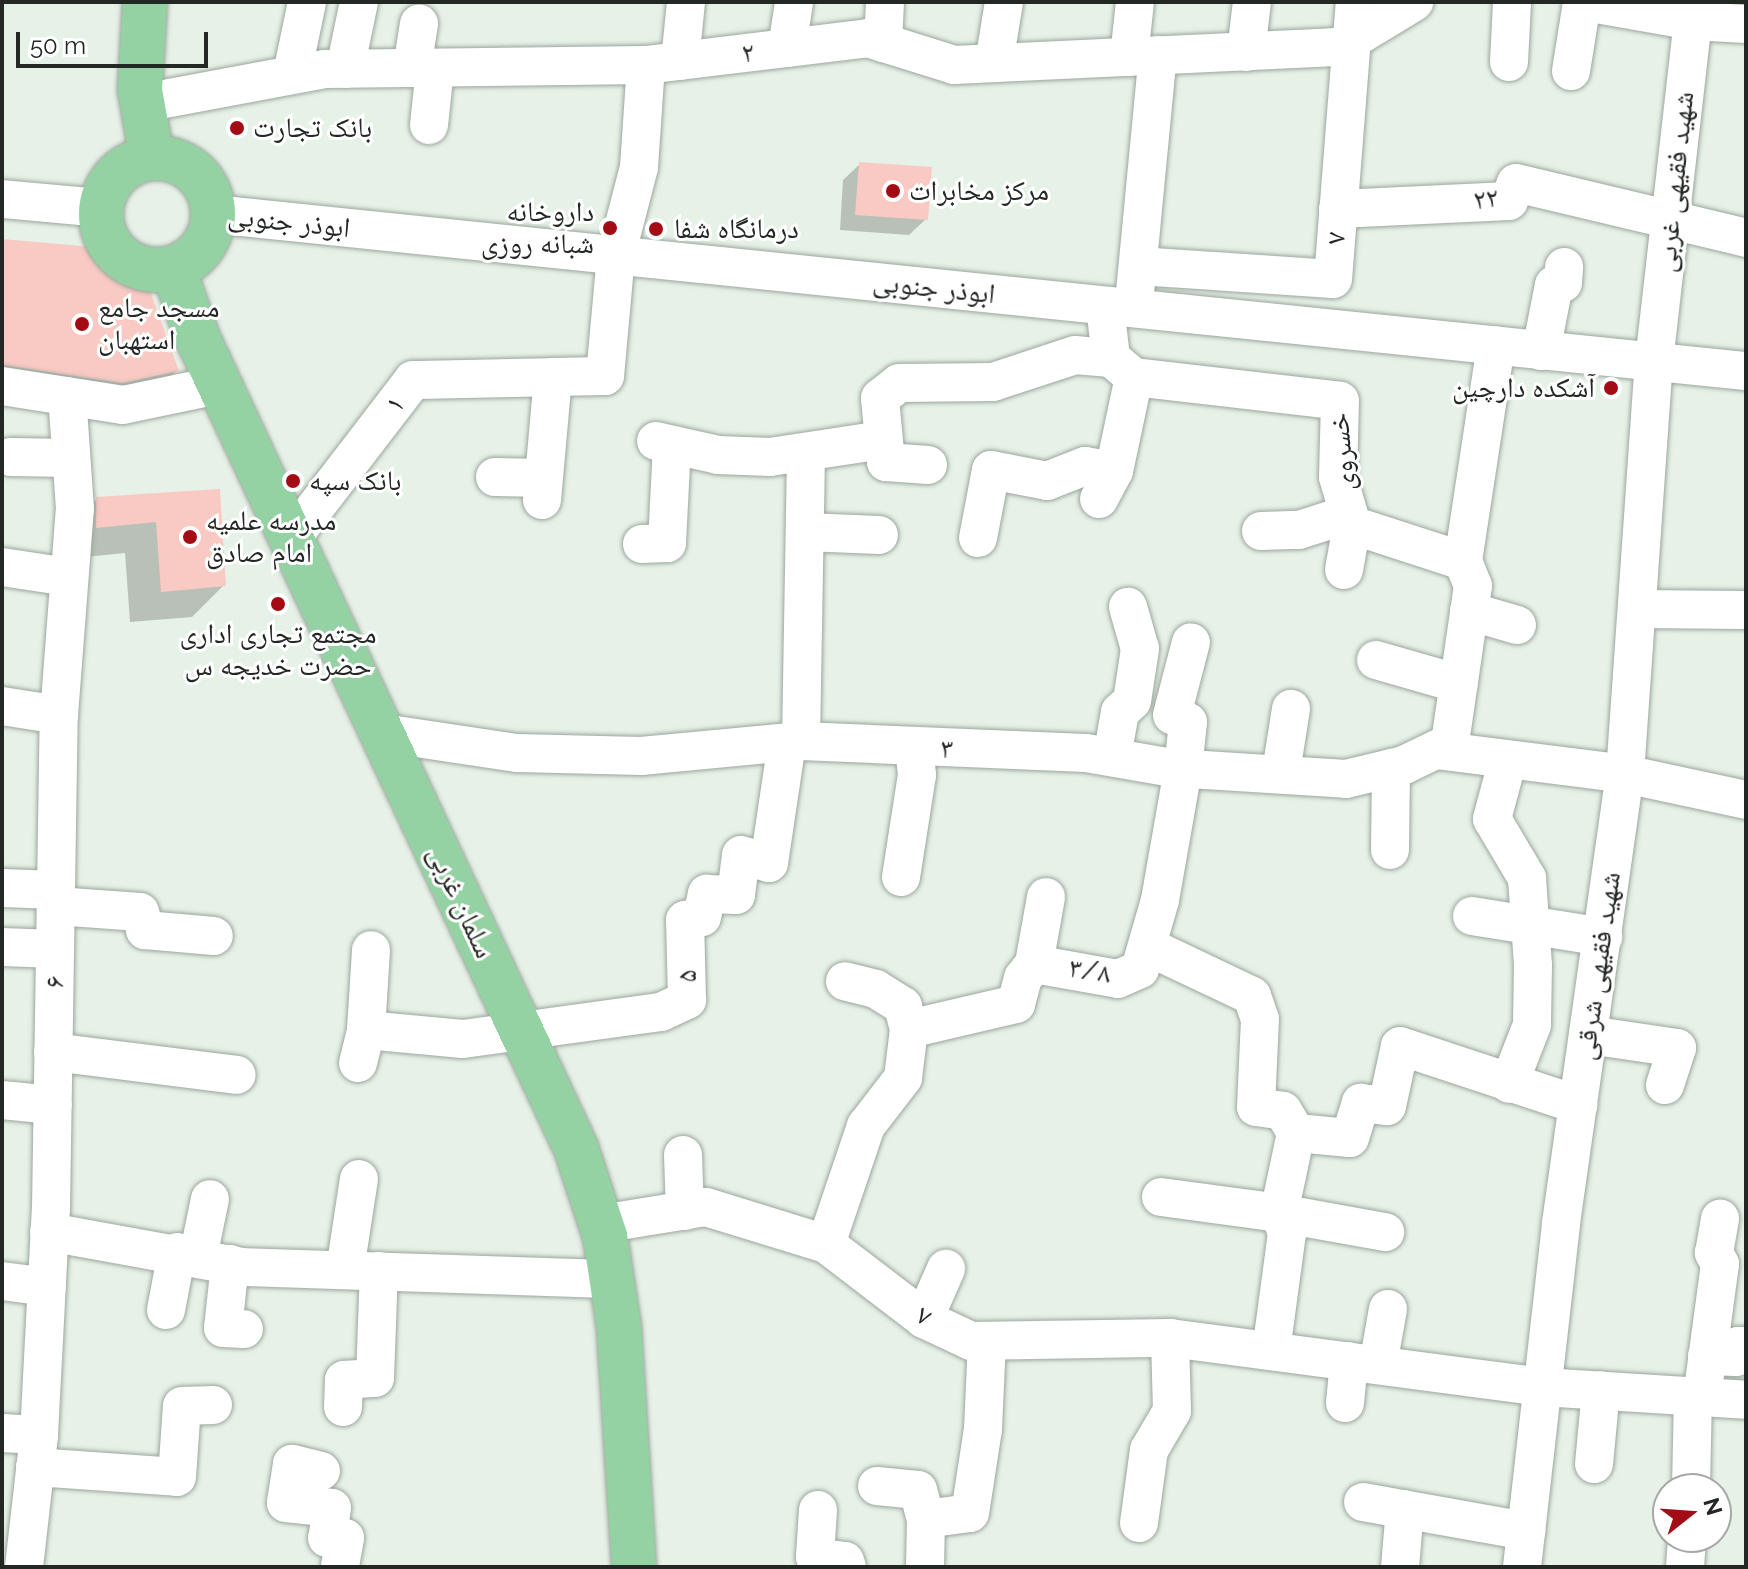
<!DOCTYPE html>
<html>
<head>
<meta charset="utf-8">
<style>
	body { margin:0 }
	#map { position:relative; width:1748px; height:1569px; overflow:hidden; background:#e6f1e7; font-family:Raleway,"Noto Naskh Arabic",sans-serif }
	div>[style] { position:absolute }
	[style*='--x'] { left:calc(var(--x)*1px); top:calc(var(--y)*1px); width:calc(var(--w)*1px); rotate:calc(var(--a)*1deg) }
	.shadow>* { inset:0; background:#0003 }
	.building>* { inset:0; background:#f9c9c3 }
	.roads { filter:drop-shadow(0 0 2px #9ca69d) drop-shadow(0 0 2px #9ca69d) }
	.minor>* { height:38px; margin:-19px; padding:0 19px; transform-origin:19px; border-radius:19px; background:#fff }
	.major>* { height:44px; margin:-22px; padding:0 22px; transform-origin:22px; border-radius:22px; background:#95d2a3 }
	.major>.ring { margin:-22px; padding:0; box-sizing:content-box; background:none; border:44px solid #95d2a3; border-radius:50% }
	.dots>* { width:22px; height:22px; translate:-50% -50%; box-sizing:border-box; border:4px solid #fff; border-radius:50% }
	span { translate:-50% -50%; white-space:nowrap; text-align:center; line-height:1.15; -webkit-text-stroke:6px #fff; paint-order:stroke }
	.street-label { font-size:28px; color:#242824 }
	.poi-label { font-size:28px; color:#242824 }
	.left { translate:0 -50%; text-align:left }
	.right { translate:-100% -50%; text-align:right }
	.frame { position:absolute; inset:0; border:4px solid #242824; pointer-events:none }
	.north { position:absolute; left:1652px; top:1473px; width:80px; height:80px; box-sizing:border-box; background:#fff; border:2px solid #a7a9a7; border-radius:50%; rotate:73deg; font-size:22px; font-weight:700; line-height:32px; text-align:center; color:#242824 }
	.north::after { content:''; display:block; margin:auto; width:28px; height:36px; background:#a40c15; clip-path:polygon(50% 0,100% 100%,50% 72%,0 100%) }
	.scale { position:absolute; left:16px; top:32px; width:192px; height:36px; box-sizing:border-box; border:4px solid #242824; border-top:0; padding-left:10px; font-size:24px; line-height:28px; white-space:nowrap; color:#242824; -webkit-text-stroke:6px #fff; paint-order:stroke }
</style>
</head>
<body>
<div id="map">
	<div class="shadow">
		<div style="clip-path:polygon(860px 164px,926px 219px,909px 235px,840px 230px,843px 180px)"></div>
		<div style="clip-path:polygon(2px 241px,177px 370px,156px 392px,2px 388px)"></div>
		<div style="clip-path:polygon(218px 492px,224px 585px,192px 617px,130px 622px,125px 553px,65px 559px,65px 530px,97px 499px)"></div>
	</div>
	<div class="building">
		<div style="clip-path:polygon(859px 162px,932px 167px,928px 220px,855px 215px)"></div>
		<div style="clip-path:polygon(2px 239px,103px 248px,144px 274px,179px 371px,122px 383px,2px 365px)"></div>
		<div style="clip-path:polygon(220px 489px,226px 586px,161px 592px,156px 522px,96px 528px,96px 497px)"></div>
	</div>
	<div class="roads">
		<div class="minor">
			<div style="--x:1585;--y:2;--w:110;--a:10"></div>
			<div style="--x:1693;--y:21;--w:53;--a:3.2"></div>
			<div style="--x:883;--y:43;--w:41;--a:-87.2"></div>
			<div style="--x:787;--y:48;--w:47;--a:-81.3"></div>
			<div style="--x:1246;--y:52;--w:50;--a:-83.2"></div>
			<div style="--x:1129;--y:57;--w:55;--a:-83.8"></div>
			<div style="--x:680;--y:61;--w:59;--a:-84.2"></div>
			<div style="--x:1509;--y:62;--w:60;--a:-87.1"></div>
			<div style="--x:994;--y:63;--w:62;--a:-80.7"></div>
			<div style="--x:412;--y:68;--w:45;--a:-81"></div>
			<div style="--x:345;--y:69;--w:68;--a:-78.2"></div>
			<div style="--x:1571;--y:71;--w:70;--a:-80.9"></div>
			<div style="--x:292;--y:74;--w:74;--a:-78.2"></div>
			<div style="--x:143;--y:103;--w:185;--a:-10.6"></div>
			<div style="--x:325;--y:69;--w:321;--a:-0.7"></div>
			<div style="--x:646;--y:65;--w:224;--a:-6.9"></div>
			<div style="--x:868;--y:38;--w:90;--a:17.4"></div>
			<div style="--x:954;--y:65;--w:386;--a:-2.7"></div>
			<div style="--x:1340;--y:47;--w:87;--a:-31.3"></div>
			<div style="--x:429;--y:125;--w:57;--a:-84"></div>
			<div style="--x:2;--y:199;--w:99;--a:5.2"></div>
			<div style="--x:1338;--y:209;--w:171;--a:-2.7"></div>
			<div style="--x:1509;--y:201;--w:19;--a:-69"></div>
			<div style="--x:1516;--y:183;--w:236;--a:13.4"></div>
			<div style="--x:213;--y:214;--w:1541;--a:5.85"></div>
			<div style="--x:1138;--y:266;--w:195;--a:3.8"></div>
			<div style="--x:1333;--y:279;--w:278;--a:-85.5"></div>
			<div style="--x:1135;--y:292;--w:238;--a:-84.5"></div>
			<div style="--x:1105;--y:306;--w:52;--a:83.4"></div>
			<div style="--x:1111;--y:358;--w:30;--a:40"></div>
			<div style="--x:1134;--y:377;--w:207;--a:6.6"></div>
			<div style="--x:1340;--y:401;--w:76;--a:91.5"></div>
			<div style="--x:1338;--y:477;--w:50;--a:73.7"></div>
			<div style="--x:1352;--y:525;--w:117;--a:18"></div>
			<div style="--x:1541;--y:351;--w:67;--a:-78.9"></div>
			<div style="--x:1554;--y:285;--w:9;--a:-13"></div>
			<div style="--x:1563;--y:283;--w:16;--a:-86"></div>
			<div style="--x:2;--y:386;--w:122;--a:8.9"></div>
			<div style="--x:123;--y:405;--w:98;--a:-11.8"></div>
			<div style="--x:656;--y:441;--w:64;--a:12.7"></div>
			<div style="--x:718;--y:455;--w:52;--a:2.2"></div>
			<div style="--x:770;--y:457;--w:113;--a:-8.6"></div>
			<div style="--x:11;--y:457;--w:60;--a:1"></div>
			<div style="--x:928;--y:465;--w:42;--a:-175.9"></div>
			<div style="--x:886;--y:462;--w:64;--a:-95.4"></div>
			<div style="--x:880;--y:398;--w:24;--a:-38"></div>
			<div style="--x:899;--y:383;--w:94;--a:-0.6"></div>
			<div style="--x:993;--y:382;--w:86;--a:-18.2"></div>
			<div style="--x:1075;--y:355;--w:36;--a:5"></div>
			<div style="--x:495;--y:477;--w:48;--a:1.2"></div>
			<div style="--x:1099;--y:499;--w:32;--a:-62"></div>
			<div style="--x:1114;--y:471;--w:96;--a:-78"></div>
			<div style="--x:542;--y:500;--w:123;--a:-84.9"></div>
			<div style="--x:553;--y:377;--w:52;--a:-1.1"></div>
			<div style="--x:605;--y:376;--w:121;--a:-84.8"></div>
			<div style="--x:616;--y:256;--w:92;--a:-75.5"></div>
			<div style="--x:639;--y:167;--w:102;--a:-86.1"></div>
			<div style="--x:1261;--y:531;--w:38;--a:-2"></div>
			<div style="--x:1299;--y:530;--w:52;--a:-17.7"></div>
			<div style="--x:805;--y:532;--w:74;--a:2.3"></div>
			<div style="--x:978;--y:538;--w:69;--a:-79.2"></div>
			<div style="--x:991;--y:470;--w:57;--a:11.1"></div>
			<div style="--x:1047;--y:481;--w:41;--a:-21.5"></div>
			<div style="--x:1085;--y:466;--w:29;--a:10"></div>
			<div style="--x:291;--y:539;--w:200;--a:-52.5"></div>
			<div style="--x:413;--y:380;--w:140;--a:-1.2"></div>
			<div style="--x:642;--y:544;--w:25;--a:-2"></div>
			<div style="--x:667;--y:543;--w:98;--a:-87.1"></div>
			<div style="--x:1463;--y:561;--w:218;--a:-81.3"></div>
			<div style="--x:2;--y:567;--w:67;--a:8.6"></div>
			<div style="--x:1344;--y:570;--w:46;--a:-79.9"></div>
			<div style="--x:1638;--y:609;--w:108;--a:0.5"></div>
			<div style="--x:1469;--y:611;--w:50;--a:16.3"></div>
			<div style="--x:1376;--y:660;--w:86;--a:16.1"></div>
			<div style="--x:2;--y:706;--w:58;--a:9"></div>
			<div style="--x:383;--y:733;--w:135;--a:8.5"></div>
			<div style="--x:517;--y:753;--w:124;--a:1.4"></div>
			<div style="--x:641;--y:756;--w:161;--a:-5.4"></div>
			<div style="--x:801;--y:741;--w:285;--a:2.4"></div>
			<div style="--x:1086;--y:753;--w:88;--a:9.8"></div>
			<div style="--x:1173;--y:768;--w:173;--a:3.6"></div>
			<div style="--x:1346;--y:779;--w:60;--a:-13.6"></div>
			<div style="--x:1404;--y:765;--w:51;--a:-25.6"></div>
			<div style="--x:1450;--y:743;--w:159;--a:-81.7"></div>
			<div style="--x:1473;--y:586;--w:27;--a:-112"></div>
			<div style="--x:801;--y:741;--w:287;--a:-89"></div>
			<div style="--x:1436;--y:750;--w:191;--a:7.2"></div>
			<div style="--x:1625;--y:774;--w:124;--a:12.1"></div>
			<div style="--x:1112;--y:757;--w:46;--a:-79.9"></div>
			<div style="--x:1120;--y:712;--w:16;--a:-43"></div>
			<div style="--x:1132;--y:701;--w:53;--a:-81.3"></div>
			<div style="--x:1140;--y:649;--w:44;--a:-105.9"></div>
			<div style="--x:1507;--y:763;--w:58;--a:105"></div>
			<div style="--x:1492;--y:819;--w:69;--a:59.3"></div>
			<div style="--x:1527;--y:878;--w:87;--a:86.1"></div>
			<div style="--x:1533;--y:965;--w:60;--a:91"></div>
			<div style="--x:1532;--y:1025;--w:63;--a:111.3"></div>
			<div style="--x:1281;--y:772;--w:64;--a:-81"></div>
			<div style="--x:1390;--y:850;--w:82;--a:-89.3"></div>
			<div style="--x:901;--y:877;--w:103;--a:-81.1"></div>
			<div style="--x:917;--y:775;--w:27;--a:-96"></div>
			<div style="--x:2;--y:888;--w:54;--a:2.1"></div>
			<div style="--x:56;--y:906;--w:84;--a:4.1"></div>
			<div style="--x:140;--y:912;--w:19;--a:74"></div>
			<div style="--x:145;--y:930;--w:69;--a:5"></div>
			<div style="--x:1472;--y:916;--w:133;--a:9.1"></div>
			<div style="--x:2;--y:947;--w:53;--a:2.2"></div>
			<div style="--x:1149;--y:947;--w:114;--a:25.4"></div>
			<div style="--x:1252;--y:996;--w:24;--a:71"></div>
			<div style="--x:1260;--y:1019;--w:88;--a:92.6"></div>
			<div style="--x:1256;--y:1107;--w:27;--a:8"></div>
			<div style="--x:1283;--y:1111;--w:26;--a:59"></div>
			<div style="--x:1296;--y:1133;--w:82;--a:102"></div>
			<div style="--x:1279;--y:1213;--w:108;--a:10.2"></div>
			<div style="--x:1034;--y:964;--w:68;--a:-79.8"></div>
			<div style="--x:909;--y:1029;--w:110;--a:-13.2"></div>
			<div style="--x:1016;--y:1004;--w:27;--a:-75"></div>
			<div style="--x:1023;--y:978;--w:18;--a:-52"></div>
			<div style="--x:1034;--y:964;--w:85;--a:10.1"></div>
			<div style="--x:1118;--y:979;--w:24;--a:-24"></div>
			<div style="--x:1140;--y:969;--w:72;--a:-73.8"></div>
			<div style="--x:1160;--y:900;--w:133;--a:-80"></div>
			<div style="--x:1183;--y:769;--w:47;--a:-83.9"></div>
			<div style="--x:1188;--y:722;--w:17;--a:-156"></div>
			<div style="--x:1172;--y:715;--w:75;--a:-75.4"></div>
			<div style="--x:366;--y:1030;--w:97;--a:5.3"></div>
			<div style="--x:463;--y:1039;--w:200;--a:-7.8"></div>
			<div style="--x:661;--y:1012;--w:29;--a:-25"></div>
			<div style="--x:687;--y:1000;--w:80;--a:-91.4"></div>
			<div style="--x:685;--y:920;--w:17;--a:-10"></div>
			<div style="--x:702;--y:917;--w:24;--a:-78"></div>
			<div style="--x:707;--y:894;--w:29;--a:2"></div>
			<div style="--x:736;--y:895;--w:40;--a:-82.9"></div>
			<div style="--x:741;--y:855;--w:29;--a:16"></div>
			<div style="--x:769;--y:863;--w:122;--a:-81.5"></div>
			<div style="--x:1589;--y:1035;--w:89;--a:8.4"></div>
			<div style="--x:1677;--y:1048;--w:39;--a:108"></div>
			<div style="--x:53;--y:1052;--w:185;--a:7.1"></div>
			<div style="--x:358;--y:1063;--w:34;--a:-76"></div>
			<div style="--x:366;--y:1030;--w:80;--a:-86.4"></div>
			<div style="--x:2;--y:1100;--w:51;--a:5.6"></div>
			<div style="--x:1296;--y:1133;--w:54;--a:5.3"></div>
			<div style="--x:1350;--y:1138;--w:37;--a:-73"></div>
			<div style="--x:1361;--y:1103;--w:26;--a:7"></div>
			<div style="--x:1387;--y:1106;--w:61;--a:-77.8"></div>
			<div style="--x:1400;--y:1046;--w:188;--a:18.3"></div>
			<div style="--x:683;--y:1155;--w:56;--a:88"></div>
			<div style="--x:1161;--y:1197;--w:119;--a:7.7"></div>
			<div style="--x:1279;--y:1213;--w:22;--a:68"></div>
			<div style="--x:1287;--y:1233;--w:119;--a:97.7"></div>
			<div style="--x:601;--y:1224;--w:106;--a:-9.2"></div>
			<div style="--x:706;--y:1207;--w:126;--a:17.1"></div>
			<div style="--x:826;--y:1244;--w:123;--a:37.4"></div>
			<div style="--x:924;--y:1319;--w:52;--a:25.1"></div>
			<div style="--x:971;--y:1341;--w:199;--a:-0.9"></div>
			<div style="--x:1170;--y:1338;--w:375;--a:7.5"></div>
			<div style="--x:1542;--y:1387;--w:204;--a:3.6"></div>
			<div style="--x:49;--y:1232;--w:196;--a:10.3"></div>
			<div style="--x:242;--y:1267;--w:369;--a:1.9"></div>
			<div style="--x:826;--y:1244;--w:125;--a:-71.3"></div>
			<div style="--x:866;--y:1126;--w:61;--a:-52.4"></div>
			<div style="--x:903;--y:1078;--w:49;--a:-83"></div>
			<div style="--x:909;--y:1029;--w:24;--a:-105"></div>
			<div style="--x:903;--y:1006;--w:32;--a:-148"></div>
			<div style="--x:876;--y:989;--w:32;--a:-166"></div>
			<div style="--x:198;--y:1257;--w:59;--a:-78.3"></div>
			<div style="--x:230;--y:1264;--w:64;--a:96.2"></div>
			<div style="--x:223;--y:1328;--w:21;--a:3"></div>
			<div style="--x:345;--y:1270;--w:92;--a:-81.3"></div>
			<div style="--x:2;--y:1281;--w:45;--a:7.6"></div>
			<div style="--x:166;--y:1310;--w:59;--a:-79.3"></div>
			<div style="--x:924;--y:1319;--w:55;--a:-66.3"></div>
			<div style="--x:1707;--y:1356;--w:29;--a:2"></div>
			<div style="--x:1736;--y:1357;--w:11;--a:-80"></div>
			<div style="--x:1738;--y:1346;--w:8;--a:0"></div>
			<div style="--x:1378;--y:1365;--w:57;--a:-79.9"></div>
			<div style="--x:1702;--y:1397;--w:134;--a:-82.3"></div>
			<div style="--x:1720;--y:1264;--w:13;--a:-119"></div>
			<div style="--x:1714;--y:1253;--w:35;--a:-80"></div>
			<div style="--x:1345;--y:1403;--w:42;--a:-84.6"></div>
			<div style="--x:343;--y:1407;--w:27;--a:-88"></div>
			<div style="--x:344;--y:1380;--w:31;--a:-4"></div>
			<div style="--x:375;--y:1378;--w:107;--a:-87.9"></div>
			<div style="--x:2;--y:1433;--w:37;--a:3"></div>
			<div style="--x:1594;--y:1464;--w:74;--a:-84.6"></div>
			<div style="--x:35;--y:1467;--w:142;--a:4"></div>
			<div style="--x:177;--y:1477;--w:71;--a:-86"></div>
			<div style="--x:182;--y:1406;--w:31;--a:-2"></div>
			<div style="--x:321;--y:1471;--w:30;--a:-166"></div>
			<div style="--x:292;--y:1464;--w:39;--a:99"></div>
			<div style="--x:286;--y:1503;--w:46;--a:6.2"></div>
			<div style="--x:332;--y:1508;--w:30;--a:99"></div>
			<div style="--x:327;--y:1538;--w:18;--a:0"></div>
			<div style="--x:345;--y:1538;--w:29;--a:100"></div>
			<div style="--x:877;--y:1486;--w:41;--a:5.6"></div>
			<div style="--x:918;--y:1490;--w:30;--a:75"></div>
			<div style="--x:926;--y:1519;--w:48;--a:91.2"></div>
			<div style="--x:1691;--y:1489;--w:92;--a:-88.8"></div>
			<div style="--x:1363;--y:1502;--w:166;--a:10.1"></div>
			<div style="--x:818;--y:1510;--w:47;--a:93.7"></div>
			<div style="--x:815;--y:1557;--w:30;--a:8"></div>
			<div style="--x:845;--y:1561;--w:6;--a:72"></div>
			<div style="--x:926;--y:1519;--w:44;--a:-7.8"></div>
			<div style="--x:970;--y:1513;--w:85;--a:-81.2"></div>
			<div style="--x:983;--y:1429;--w:88;--a:-87.4"></div>
			<div style="--x:1139;--y:1523;--w:74;--a:-82.2"></div>
			<div style="--x:1149;--y:1450;--w:45;--a:-59.5"></div>
			<div style="--x:1172;--y:1411;--w:73;--a:-91.6"></div>
			<div style="--x:24;--y:1567;--w:133;--a:-83.5"></div>
			<div style="--x:39;--y:1435;--w:227;--a:-87"></div>
			<div style="--x:51;--y:1208;--w:493;--a:-89.1"></div>
			<div style="--x:59;--y:715;--w:207;--a:-85.6"></div>
			<div style="--x:75;--y:509;--w:113;--a:-94"></div>
			<div style="--x:1400;--y:1567;--w:58;--a:-85.1"></div>
			<div style="--x:1522;--y:1567;--w:346;--a:-83.5"></div>
			<div style="--x:1561;--y:1223;--w:454;--a:-81.9"></div>
			<div style="--x:1625;--y:774;--w:413;--a:-86"></div>
			<div style="--x:1654;--y:362;--w:362;--a:-83.5"></div>
			<div style="--x:1685;--y:1567;--w:30;--a:-86"></div>
		</div>
		<div class="major">
			<div style="--x:145;--y:2;--w:88;--a:93.3"></div>
			<div style="--x:140;--y:90;--w:69;--a:80"></div>
			<div class="ring" style="left:101px;top:158px;width:68px;height:68px"></div>
			<div style="--x:173;--y:268;--w:75;--a:70.6"></div>
			<div style="--x:198;--y:339;--w:893;--a:64.96"></div>
			<div style="--x:576;--y:1148;--w:93;--a:71.8"></div>
			<div style="--x:605;--y:1236;--w:93;--a:81.3"></div>
			<div style="--x:619;--y:1328;--w:239;--a:86.4"></div>
		</div>
	</div>
	<div class="dots">
		<div style="left:237px;top:128px;background:#a40c15"></div>
		<div style="left:893px;top:191px;background:#a40c15"></div>
		<div style="left:610px;top:228px;background:#a40c15"></div>
		<div style="left:656px;top:229px;background:#a40c15"></div>
		<div style="left:82px;top:324px;background:#a40c15"></div>
		<div style="left:1611px;top:388px;background:#a40c15"></div>
		<div style="left:293px;top:481px;background:#a40c15"></div>
		<div style="left:190px;top:537px;background:#a40c15"></div>
		<div style="left:278px;top:604px;background:#a40c15"></div>
	</div>
	<div class="street-label">
		<span style="left:748px;top:53px;rotate:-7deg">۲</span>
		<span style="left:1675px;top:182px;rotate:-84deg">شهید فقیهی غربی</span>
		<span style="left:1486px;top:199px;rotate:-8deg">۲۲</span>
		<span style="left:289px;top:222px;rotate:6deg">ابوذر جنوبی</span>
		<span style="left:1336px;top:238px;rotate:-86deg">۷</span>
		<span style="left:934px;top:288px;rotate:6deg">ابوذر جنوبی</span>
		<span style="left:395px;top:404px;rotate:-52deg">۱</span>
		<span style="left:1342px;top:452px;rotate:-95deg">خسروی</span>
		<span style="left:947px;top:749px;rotate:2deg">۳</span>
		<span style="left:461px;top:902px;rotate:65deg">سلمان غربی</span>
		<span style="left:1598px;top:966px;rotate:-82deg">شهید فقیهی شرقی</span>
		<span style="left:1090px;top:971px;rotate:9deg">۳/۸</span>
		<span style="left:687px;top:976px;rotate:-90deg">۵</span>
		<span style="left:55px;top:982px;rotate:-89deg">۶</span>
		<span style="left:924px;top:1316px;rotate:32deg">۷</span>
	</div>
	<div class="poi-label">
		<span class="left" style="left:253px;top:128px">بانک تجارت</span>
		<span class="left" style="left:909px;top:191px">مرکز مخابرات</span>
		<span class="right" style="left:594px;top:228px">داروخانه<br>شبانه روزی</span>
		<span class="left" style="left:674px;top:229px">درمانگاه شفا</span>
		<span class="left" style="left:98px;top:324px">مسجد جامع<br>استهبان</span>
		<span class="right" style="left:1595px;top:388px">آشکده دارچین</span>
		<span class="left" style="left:309px;top:481px">بانک سپه</span>
		<span class="left" style="left:206px;top:537px">مدرسه علمیه<br>امام صادق</span>
		<span style="left:278px;top:650px">مجتمع تجاری اداری<br>حضرت خدیجه س</span>
	</div>
	<div class="frame"></div>
	<div class="north">N</div>
	<div class="scale">50 m</div>
</div>
</body>
</html>
